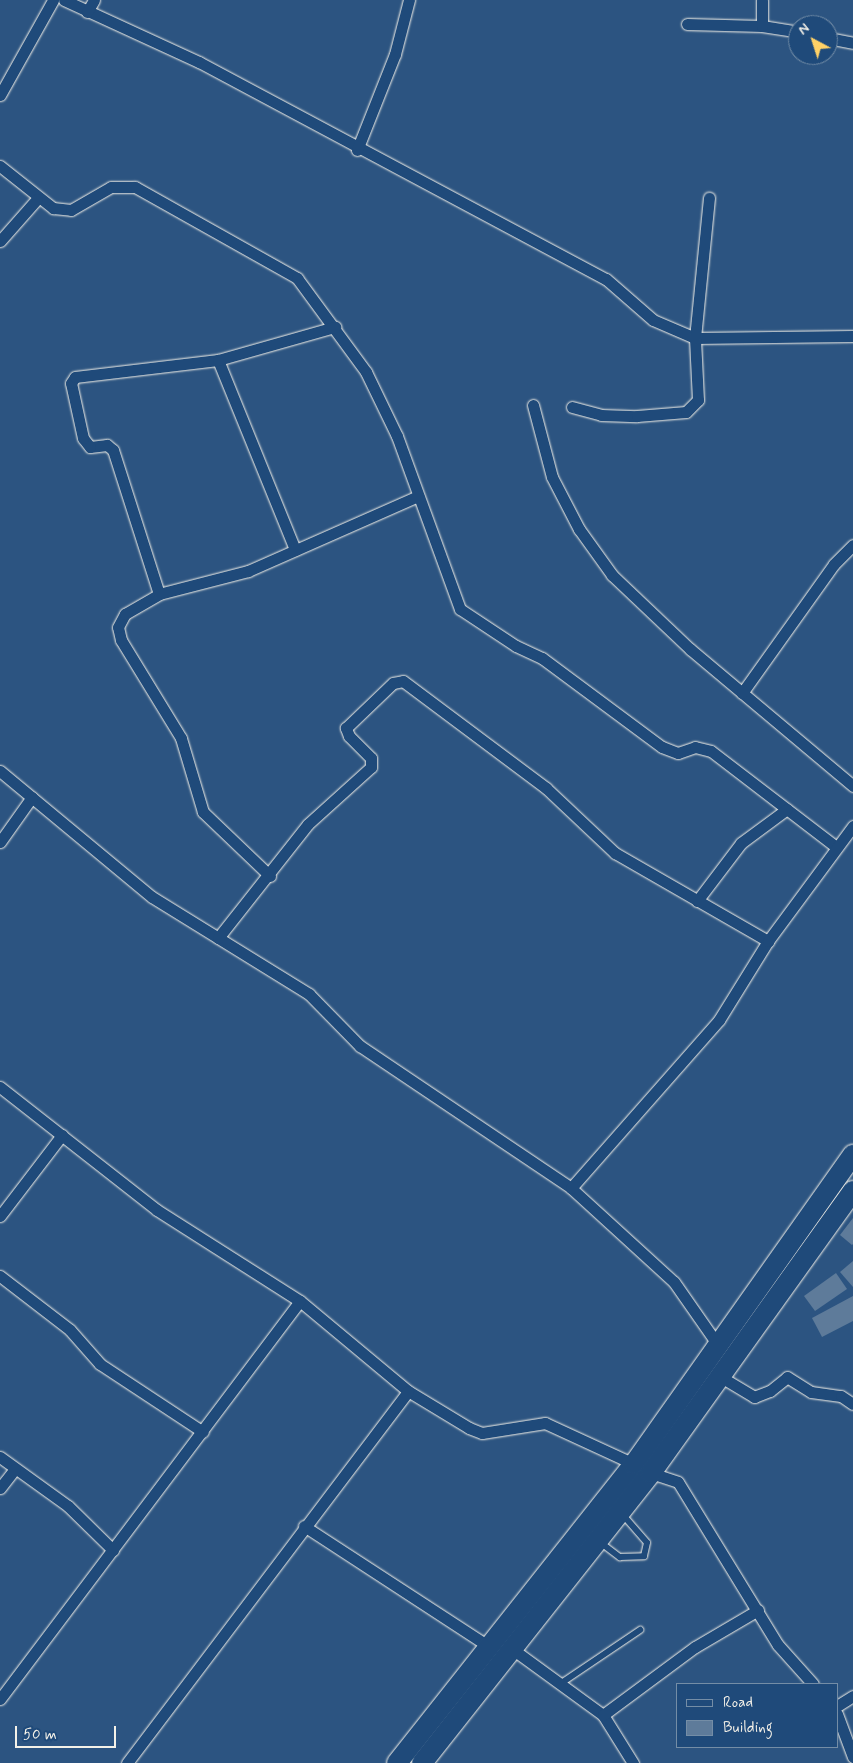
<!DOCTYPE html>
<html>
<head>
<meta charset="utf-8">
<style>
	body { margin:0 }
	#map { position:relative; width:853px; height:1763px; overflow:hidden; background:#2c5481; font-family:Mynerve,sans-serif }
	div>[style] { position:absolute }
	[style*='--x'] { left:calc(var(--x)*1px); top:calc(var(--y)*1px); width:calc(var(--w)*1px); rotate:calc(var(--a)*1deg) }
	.building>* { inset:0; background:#5e7b9a }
	.roads { filter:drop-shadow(0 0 1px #f4f1e8) drop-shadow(0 0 1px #f4f1e8) }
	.service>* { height:5.5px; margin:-2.75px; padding:0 2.75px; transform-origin:2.75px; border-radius:2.75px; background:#1f4a7a }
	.minor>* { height:11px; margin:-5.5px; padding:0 5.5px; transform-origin:5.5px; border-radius:5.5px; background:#1f4a7a }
	.trunk>* { height:20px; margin:-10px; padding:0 10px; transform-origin:10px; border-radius:10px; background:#1f4a7a }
	span { translate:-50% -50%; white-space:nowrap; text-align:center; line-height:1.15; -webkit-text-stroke:4.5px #1f4a7a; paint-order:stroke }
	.legend { position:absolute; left:676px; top:1683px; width:162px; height:65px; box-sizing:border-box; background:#1f4a7a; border:1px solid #748da6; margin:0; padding:6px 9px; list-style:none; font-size:15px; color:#f4f1e8 }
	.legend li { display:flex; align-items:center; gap:10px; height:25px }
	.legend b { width:25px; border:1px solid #748da6 }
	.north { position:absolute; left:788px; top:15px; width:50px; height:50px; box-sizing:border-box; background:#1f4a7a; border:1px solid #748da6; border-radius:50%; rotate:320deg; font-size:14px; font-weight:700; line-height:20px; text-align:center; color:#f4f1e8 }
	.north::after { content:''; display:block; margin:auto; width:18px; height:22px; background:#ffd166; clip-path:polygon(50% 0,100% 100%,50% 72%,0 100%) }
	.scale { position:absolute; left:15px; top:1726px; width:101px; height:22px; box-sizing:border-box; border:2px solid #f4f1e8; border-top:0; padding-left:6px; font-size:15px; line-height:18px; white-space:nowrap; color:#f4f1e8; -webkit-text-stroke:4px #1f4a7a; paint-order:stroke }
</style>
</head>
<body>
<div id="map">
	<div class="building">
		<div style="clip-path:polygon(853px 1218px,853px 1244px,852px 1245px,840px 1235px)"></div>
		<div style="clip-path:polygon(853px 1261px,853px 1287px,840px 1272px)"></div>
		<div style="clip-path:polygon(836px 1273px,847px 1289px,815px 1311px,804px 1296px)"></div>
		<div style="clip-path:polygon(853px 1296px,853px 1321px,822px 1337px,812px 1318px)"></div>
	</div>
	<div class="roads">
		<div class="service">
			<div style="--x:600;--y:1542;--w:25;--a:37"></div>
			<div style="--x:620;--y:1557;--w:24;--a:-2"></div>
			<div style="--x:644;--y:1556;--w:13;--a:-77"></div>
			<div style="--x:647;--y:1543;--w:37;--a:-131"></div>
			<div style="--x:563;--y:1682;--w:93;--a:-34"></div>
		</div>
		<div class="minor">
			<div style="--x:64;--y:0;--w:149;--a:24.7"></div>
			<div style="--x:199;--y:62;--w:461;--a:28.1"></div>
			<div style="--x:606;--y:279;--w:62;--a:41.1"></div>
			<div style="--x:653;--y:320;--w:46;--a:23.2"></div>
			<div style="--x:695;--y:338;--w:158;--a:-0.7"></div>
			<div style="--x:87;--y:12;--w:14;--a:-60"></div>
			<div style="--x:687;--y:24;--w:75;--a:1.5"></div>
			<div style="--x:762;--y:26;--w:36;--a:9"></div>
			<div style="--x:762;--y:26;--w:26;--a:-90"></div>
			<div style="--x:828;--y:38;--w:25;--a:11"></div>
			<div style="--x:0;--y:95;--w:109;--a:-60.8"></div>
			<div style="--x:357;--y:150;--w:103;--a:-68.4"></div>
			<div style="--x:395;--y:54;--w:56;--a:-75.5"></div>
			<div style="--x:0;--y:166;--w:68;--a:38.4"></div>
			<div style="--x:53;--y:208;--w:18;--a:6"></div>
			<div style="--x:71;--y:210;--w:46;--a:-29.9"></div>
			<div style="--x:111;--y:187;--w:24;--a:0"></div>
			<div style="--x:135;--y:187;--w:186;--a:29.3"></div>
			<div style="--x:297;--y:278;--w:117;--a:53.7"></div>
			<div style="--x:366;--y:372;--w:71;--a:64.2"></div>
			<div style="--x:397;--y:436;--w:184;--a:70"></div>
			<div style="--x:460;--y:609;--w:67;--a:33.5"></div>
			<div style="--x:516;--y:646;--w:29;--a:25"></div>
			<div style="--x:542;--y:658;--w:149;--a:36.6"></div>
			<div style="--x:662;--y:747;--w:17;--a:21"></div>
			<div style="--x:678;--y:753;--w:18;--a:-19"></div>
			<div style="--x:695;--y:747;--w:16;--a:14"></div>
			<div style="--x:711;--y:751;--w:158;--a:37.5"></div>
			<div style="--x:0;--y:241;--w:56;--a:-48.6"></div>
			<div style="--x:218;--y:360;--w:205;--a:67.9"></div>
			<div style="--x:533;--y:405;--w:74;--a:75.2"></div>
			<div style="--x:552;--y:477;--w:59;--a:62.6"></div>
			<div style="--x:579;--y:529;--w:57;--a:54.3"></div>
			<div style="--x:612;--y:575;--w:108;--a:43.5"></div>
			<div style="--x:690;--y:649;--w:213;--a:40"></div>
			<div style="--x:572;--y:407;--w:30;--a:15"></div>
			<div style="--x:601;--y:415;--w:36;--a:2"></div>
			<div style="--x:637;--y:416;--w:49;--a:-4.7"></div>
			<div style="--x:686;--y:412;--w:17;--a:-45"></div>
			<div style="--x:698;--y:400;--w:62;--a:-92.8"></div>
			<div style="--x:695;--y:338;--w:141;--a:-84.3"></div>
			<div style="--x:159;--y:594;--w:151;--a:-107.7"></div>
			<div style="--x:113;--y:450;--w:8;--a:-140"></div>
			<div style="--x:107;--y:445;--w:17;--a:173"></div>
			<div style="--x:90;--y:447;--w:11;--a:-128"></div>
			<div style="--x:83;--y:438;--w:56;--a:-102.3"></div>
			<div style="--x:71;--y:383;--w:7;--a:-56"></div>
			<div style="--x:75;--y:377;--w:144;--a:-6.8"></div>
			<div style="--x:218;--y:360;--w:122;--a:-15.8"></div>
			<div style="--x:742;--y:693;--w:158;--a:-54.5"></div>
			<div style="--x:834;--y:564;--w:27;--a:-45"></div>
			<div style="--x:0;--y:771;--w:197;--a:39.7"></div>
			<div style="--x:152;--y:897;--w:185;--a:31.7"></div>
			<div style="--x:309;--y:994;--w:73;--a:45.6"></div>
			<div style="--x:360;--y:1046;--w:254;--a:33.9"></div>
			<div style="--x:571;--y:1188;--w:139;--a:42.4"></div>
			<div style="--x:674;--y:1282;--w:80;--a:55.1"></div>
			<div style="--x:0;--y:842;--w:55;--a:-54.6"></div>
			<div style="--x:270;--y:876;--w:93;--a:-136.3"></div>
			<div style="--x:203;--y:812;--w:77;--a:-106.6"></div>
			<div style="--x:181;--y:738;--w:115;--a:-121.5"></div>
			<div style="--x:121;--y:640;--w:13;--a:-103"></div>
			<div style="--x:118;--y:627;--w:15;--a:-62"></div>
			<div style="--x:125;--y:614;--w:39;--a:-30"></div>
			<div style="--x:159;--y:594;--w:92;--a:-14.5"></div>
			<div style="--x:248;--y:571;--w:186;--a:-23.8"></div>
			<div style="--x:697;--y:901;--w:73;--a:-52.8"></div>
			<div style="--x:741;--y:843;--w:57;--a:-36.5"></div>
			<div style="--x:218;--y:938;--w:145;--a:-51.7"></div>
			<div style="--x:308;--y:824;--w:85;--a:-42.1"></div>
			<div style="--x:371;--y:767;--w:9;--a:-90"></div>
			<div style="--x:371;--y:758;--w:31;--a:-135"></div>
			<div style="--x:349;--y:736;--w:9;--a:-111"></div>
			<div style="--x:346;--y:728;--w:65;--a:-43.8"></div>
			<div style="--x:393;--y:683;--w:10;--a:-11"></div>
			<div style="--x:403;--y:681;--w:179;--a:36.8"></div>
			<div style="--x:546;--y:788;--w:95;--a:43.3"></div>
			<div style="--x:615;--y:853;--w:177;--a:29.9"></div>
			<div style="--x:0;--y:1087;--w:199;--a:38.1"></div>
			<div style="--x:157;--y:1210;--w:169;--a:32.5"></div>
			<div style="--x:300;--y:1301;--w:141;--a:39.8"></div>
			<div style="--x:408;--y:1391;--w:71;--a:31.2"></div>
			<div style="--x:469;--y:1428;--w:14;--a:21"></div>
			<div style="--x:482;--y:1433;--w:64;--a:-9"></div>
			<div style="--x:545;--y:1423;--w:98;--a:24.7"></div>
			<div style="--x:571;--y:1188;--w:224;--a:-48.6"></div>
			<div style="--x:719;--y:1020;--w:93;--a:-58.2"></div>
			<div style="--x:768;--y:941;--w:143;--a:-53.5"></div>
			<div style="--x:0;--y:1216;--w:102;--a:-52.6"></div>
			<div style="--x:0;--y:1276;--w:88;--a:37.6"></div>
			<div style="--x:70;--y:1330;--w:45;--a:48.6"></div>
			<div style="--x:100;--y:1364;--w:123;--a:33.4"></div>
			<div style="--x:721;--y:1377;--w:39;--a:31"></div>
			<div style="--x:754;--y:1397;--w:17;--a:-21"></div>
			<div style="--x:770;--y:1391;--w:22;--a:-39"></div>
			<div style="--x:787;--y:1377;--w:28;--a:32"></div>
			<div style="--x:811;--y:1392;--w:30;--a:8"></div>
			<div style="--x:841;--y:1396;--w:14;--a:34"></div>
			<div style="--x:0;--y:1457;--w:84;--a:35.8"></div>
			<div style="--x:68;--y:1506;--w:63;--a:44.4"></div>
			<div style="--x:651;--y:1473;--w:28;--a:18"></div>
			<div style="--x:678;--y:1482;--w:191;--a:58.5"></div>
			<div style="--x:778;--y:1645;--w:52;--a:48.1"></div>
			<div style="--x:0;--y:1488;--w:24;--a:-52"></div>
			<div style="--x:304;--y:1526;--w:220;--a:33.1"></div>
			<div style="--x:511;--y:1648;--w:114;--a:36.1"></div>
			<div style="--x:603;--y:1715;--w:57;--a:58"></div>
			<div style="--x:0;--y:1699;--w:498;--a:-53"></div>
			<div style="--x:837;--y:1706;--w:19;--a:-32"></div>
			<div style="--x:837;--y:1714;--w:46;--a:69.6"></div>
			<div style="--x:603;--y:1715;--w:114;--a:-36.5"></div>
			<div style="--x:695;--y:1647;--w:73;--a:-30.4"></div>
			<div style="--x:127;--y:1763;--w:466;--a:-52.9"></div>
		</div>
		<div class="trunk">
			<div style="--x:397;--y:1763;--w:382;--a:-51.6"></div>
			<div style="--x:634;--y:1464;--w:379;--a:-54.7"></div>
			<div style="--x:422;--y:1763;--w:370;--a:-51.7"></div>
			<div style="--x:651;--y:1473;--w:347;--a:-54.4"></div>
		</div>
	</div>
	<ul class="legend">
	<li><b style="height:6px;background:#1f4a7a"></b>Road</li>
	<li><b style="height:14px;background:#5e7b9a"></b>Building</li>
	</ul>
	<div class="north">N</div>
	<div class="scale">50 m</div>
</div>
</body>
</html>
